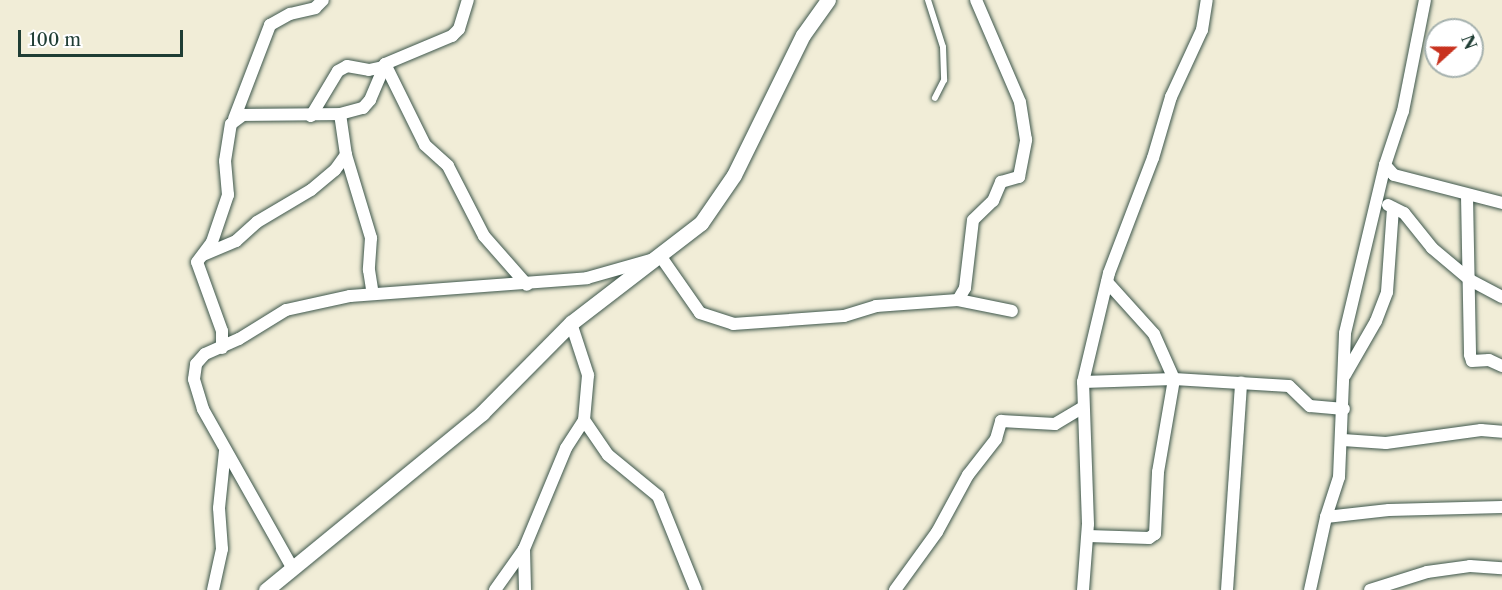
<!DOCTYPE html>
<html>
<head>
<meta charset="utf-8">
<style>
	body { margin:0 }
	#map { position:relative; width:1502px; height:590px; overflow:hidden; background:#f1edd7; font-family:"Libre Caslon Text",serif }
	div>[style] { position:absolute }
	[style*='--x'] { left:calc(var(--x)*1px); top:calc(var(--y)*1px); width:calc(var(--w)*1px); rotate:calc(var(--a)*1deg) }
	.roads { filter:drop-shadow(0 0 2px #3e574c) drop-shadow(0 0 2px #3e574c) }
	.service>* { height:6px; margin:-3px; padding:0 3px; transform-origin:3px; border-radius:3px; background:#fff }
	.minor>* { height:12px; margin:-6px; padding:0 6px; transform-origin:6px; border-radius:6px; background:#fff }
	.tertiary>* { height:15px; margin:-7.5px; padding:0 7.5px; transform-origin:7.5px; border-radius:7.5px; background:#fff }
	span { translate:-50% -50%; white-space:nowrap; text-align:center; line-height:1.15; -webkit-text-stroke:6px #fff; paint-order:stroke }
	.north { position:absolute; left:1424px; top:18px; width:60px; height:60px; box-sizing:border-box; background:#fff; border:2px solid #a5b1ae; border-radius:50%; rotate:69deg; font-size:16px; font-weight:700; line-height:24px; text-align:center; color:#1f3d34 }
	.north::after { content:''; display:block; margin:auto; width:21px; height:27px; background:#c8321e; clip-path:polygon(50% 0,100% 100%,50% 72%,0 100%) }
	.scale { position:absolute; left:18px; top:30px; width:165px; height:27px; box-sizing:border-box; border:3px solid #1f3d34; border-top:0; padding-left:8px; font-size:18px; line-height:21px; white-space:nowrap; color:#1f3d34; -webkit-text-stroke:4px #fff; paint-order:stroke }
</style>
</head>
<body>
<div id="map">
	<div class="roads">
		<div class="service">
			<div style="--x:928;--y:0;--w:49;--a:72.3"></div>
			<div style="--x:943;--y:47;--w:33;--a:88"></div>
			<div style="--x:944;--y:80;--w:20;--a:117"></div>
		</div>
		<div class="minor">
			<div style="--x:385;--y:64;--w:90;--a:63.7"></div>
			<div style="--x:425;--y:145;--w:31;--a:42"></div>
			<div style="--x:448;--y:166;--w:79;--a:62.8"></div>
			<div style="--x:484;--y:236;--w:65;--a:48.7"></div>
			<div style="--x:311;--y:116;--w:52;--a:-59"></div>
			<div style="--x:338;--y:71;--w:10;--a:-29"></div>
			<div style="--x:347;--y:66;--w:22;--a:10"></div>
			<div style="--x:369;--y:70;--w:14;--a:-12"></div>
			<div style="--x:234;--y:119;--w:101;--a:-69"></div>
			<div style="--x:270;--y:25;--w:23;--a:-29"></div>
			<div style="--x:290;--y:14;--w:26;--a:-13"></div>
			<div style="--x:315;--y:8;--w:11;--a:-45"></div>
			<div style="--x:346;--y:155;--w:87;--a:73.2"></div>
			<div style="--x:371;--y:238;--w:32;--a:94"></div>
			<div style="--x:369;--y:270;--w:24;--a:81"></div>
			<div style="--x:1385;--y:165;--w:13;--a:48"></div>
			<div style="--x:1394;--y:175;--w:112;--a:14.5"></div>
			<div style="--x:1467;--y:196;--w:159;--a:88.9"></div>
			<div style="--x:1470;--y:355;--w:6;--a:72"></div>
			<div style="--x:1472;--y:361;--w:17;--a:-3"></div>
			<div style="--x:1489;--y:360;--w:14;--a:25"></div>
			<div style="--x:1388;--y:205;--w:18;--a:27"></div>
			<div style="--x:1404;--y:213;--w:45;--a:51.3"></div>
			<div style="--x:1432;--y:248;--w:50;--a:40.1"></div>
			<div style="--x:1470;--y:280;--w:36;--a:28"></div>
			<div style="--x:203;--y:255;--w:36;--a:-23"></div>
			<div style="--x:236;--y:241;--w:28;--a:-42"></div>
			<div style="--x:257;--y:222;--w:63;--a:-30.7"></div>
			<div style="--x:311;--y:190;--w:31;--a:-40"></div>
			<div style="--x:335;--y:170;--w:19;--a:-54"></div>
			<div style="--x:346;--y:155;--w:41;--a:-98.3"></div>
			<div style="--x:340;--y:114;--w:24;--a:-15"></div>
			<div style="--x:363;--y:108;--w:11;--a:-49"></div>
			<div style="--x:370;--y:100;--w:39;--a:-67"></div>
			<div style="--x:385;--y:64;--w:73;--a:-22.7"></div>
			<div style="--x:452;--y:36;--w:10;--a:-45"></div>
			<div style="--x:459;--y:29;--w:30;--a:-73"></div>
			<div style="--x:958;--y:300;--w:14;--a:-60"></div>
			<div style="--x:965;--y:288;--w:68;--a:-83.3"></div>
			<div style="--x:973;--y:220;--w:28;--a:-44"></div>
			<div style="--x:993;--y:201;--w:21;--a:-67"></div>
			<div style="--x:1001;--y:182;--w:19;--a:-16"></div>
			<div style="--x:1019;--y:177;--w:38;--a:-79"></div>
			<div style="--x:1026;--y:140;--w:38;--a:-99"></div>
			<div style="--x:1020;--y:102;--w:111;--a:-113.3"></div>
			<div style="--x:222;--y:348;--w:17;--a:-90"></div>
			<div style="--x:222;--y:331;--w:73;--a:-109.9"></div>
			<div style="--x:197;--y:262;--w:25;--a:-53"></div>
			<div style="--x:212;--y:242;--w:50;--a:-71.2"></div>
			<div style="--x:228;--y:195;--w:34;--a:-95"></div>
			<div style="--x:225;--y:161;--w:37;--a:-81"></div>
			<div style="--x:231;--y:124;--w:15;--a:-37"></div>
			<div style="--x:243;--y:115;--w:97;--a:-0.6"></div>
			<div style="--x:1345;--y:375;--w:62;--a:-60.1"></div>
			<div style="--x:1376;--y:321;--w:31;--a:-69"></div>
			<div style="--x:1387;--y:292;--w:84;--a:-85.9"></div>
			<div style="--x:1083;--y:382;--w:91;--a:-1.9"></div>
			<div style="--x:1174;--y:379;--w:115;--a:3.5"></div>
			<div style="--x:1289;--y:386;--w:29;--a:44"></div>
			<div style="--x:1310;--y:406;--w:34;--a:5"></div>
			<div style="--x:584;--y:420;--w:42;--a:55.6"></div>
			<div style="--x:608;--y:455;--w:65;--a:39.4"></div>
			<div style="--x:658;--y:496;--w:101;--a:68"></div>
			<div style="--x:1343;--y:440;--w:43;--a:4"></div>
			<div style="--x:1386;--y:443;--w:96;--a:-7.8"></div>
			<div style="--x:1481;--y:430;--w:21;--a:5"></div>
			<div style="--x:1326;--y:517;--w:63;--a:-6.3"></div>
			<div style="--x:1389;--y:510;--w:113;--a:-1.5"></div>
			<div style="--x:1088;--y:536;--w:61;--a:1.9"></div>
			<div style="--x:1149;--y:538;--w:7;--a:-34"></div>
			<div style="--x:1155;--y:534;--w:62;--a:-87.2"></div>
			<div style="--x:1158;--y:472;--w:94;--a:-80.2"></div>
			<div style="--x:1174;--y:379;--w:49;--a:-114"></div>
			<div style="--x:1154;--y:334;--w:70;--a:-132.1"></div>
			<div style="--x:524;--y:549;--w:41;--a:88.6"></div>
			<div style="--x:293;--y:569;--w:184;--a:-119.4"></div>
			<div style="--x:203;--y:409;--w:31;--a:-107"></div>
			<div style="--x:194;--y:379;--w:15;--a:-82"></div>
			<div style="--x:196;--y:364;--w:13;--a:-48"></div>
			<div style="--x:205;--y:354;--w:37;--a:-24"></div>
			<div style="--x:239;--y:339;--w:55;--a:-31.7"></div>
			<div style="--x:286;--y:310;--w:66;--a:-12.3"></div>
			<div style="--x:350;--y:296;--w:238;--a:-4.3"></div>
			<div style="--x:587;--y:278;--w:77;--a:-15.8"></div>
			<div style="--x:661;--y:257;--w:68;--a:55.1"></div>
			<div style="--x:700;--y:313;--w:35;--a:18"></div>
			<div style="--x:733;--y:324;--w:111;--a:-4.1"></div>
			<div style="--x:844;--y:316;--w:34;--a:-17"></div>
			<div style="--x:876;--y:306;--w:82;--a:-4.2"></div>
			<div style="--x:958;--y:300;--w:55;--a:11.5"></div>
			<div style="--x:213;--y:590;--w:42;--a:-77.6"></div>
			<div style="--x:222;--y:549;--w:41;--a:-94.2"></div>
			<div style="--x:219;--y:508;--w:57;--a:-84"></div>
			<div style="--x:495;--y:590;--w:50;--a:-54.7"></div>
			<div style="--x:524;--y:549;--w:109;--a:-67.4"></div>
			<div style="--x:566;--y:448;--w:33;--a:-57"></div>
			<div style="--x:584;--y:420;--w:45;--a:-84.9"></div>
			<div style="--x:588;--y:375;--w:55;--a:-108.1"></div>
			<div style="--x:895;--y:590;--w:72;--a:-54.1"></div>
			<div style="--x:937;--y:532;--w:65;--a:-61.5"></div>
			<div style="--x:968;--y:475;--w:46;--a:-52.1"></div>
			<div style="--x:996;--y:439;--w:19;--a:-74"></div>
			<div style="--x:1001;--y:421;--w:54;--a:3.2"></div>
			<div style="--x:1055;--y:424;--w:31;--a:-31"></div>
			<div style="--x:1083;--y:590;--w:66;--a:-85.7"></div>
			<div style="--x:1088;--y:524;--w:142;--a:-92"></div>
			<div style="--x:1083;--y:382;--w:112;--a:-76.6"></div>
			<div style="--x:1109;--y:273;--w:123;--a:-69.1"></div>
			<div style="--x:1153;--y:158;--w:64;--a:-73.6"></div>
			<div style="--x:1171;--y:97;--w:74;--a:-65.2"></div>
			<div style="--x:1202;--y:30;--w:30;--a:-81"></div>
			<div style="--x:1227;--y:590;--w:208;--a:-86.1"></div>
			<div style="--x:1310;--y:590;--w:75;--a:-77.6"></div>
			<div style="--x:1326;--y:517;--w:42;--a:-72"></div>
			<div style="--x:1339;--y:477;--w:144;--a:-87.6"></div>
			<div style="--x:1345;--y:333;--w:173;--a:-76.6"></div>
			<div style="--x:1385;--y:165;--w:57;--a:-71.6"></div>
			<div style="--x:1403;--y:111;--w:113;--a:-78.8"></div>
			<div style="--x:1370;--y:590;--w:60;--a:-17.5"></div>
			<div style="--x:1427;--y:572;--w:43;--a:-7.9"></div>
			<div style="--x:1470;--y:566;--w:32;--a:4"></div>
		</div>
		<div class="tertiary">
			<div style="--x:266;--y:590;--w:279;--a:-39.3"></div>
			<div style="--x:482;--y:413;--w:127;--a:-45.3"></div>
			<div style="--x:571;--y:323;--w:164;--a:-37.6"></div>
			<div style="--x:701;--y:223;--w:58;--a:-55.5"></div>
			<div style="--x:734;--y:175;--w:156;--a:-63.8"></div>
			<div style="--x:803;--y:35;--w:43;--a:-54.5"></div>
		</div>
	</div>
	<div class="north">N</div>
	<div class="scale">100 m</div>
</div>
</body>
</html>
